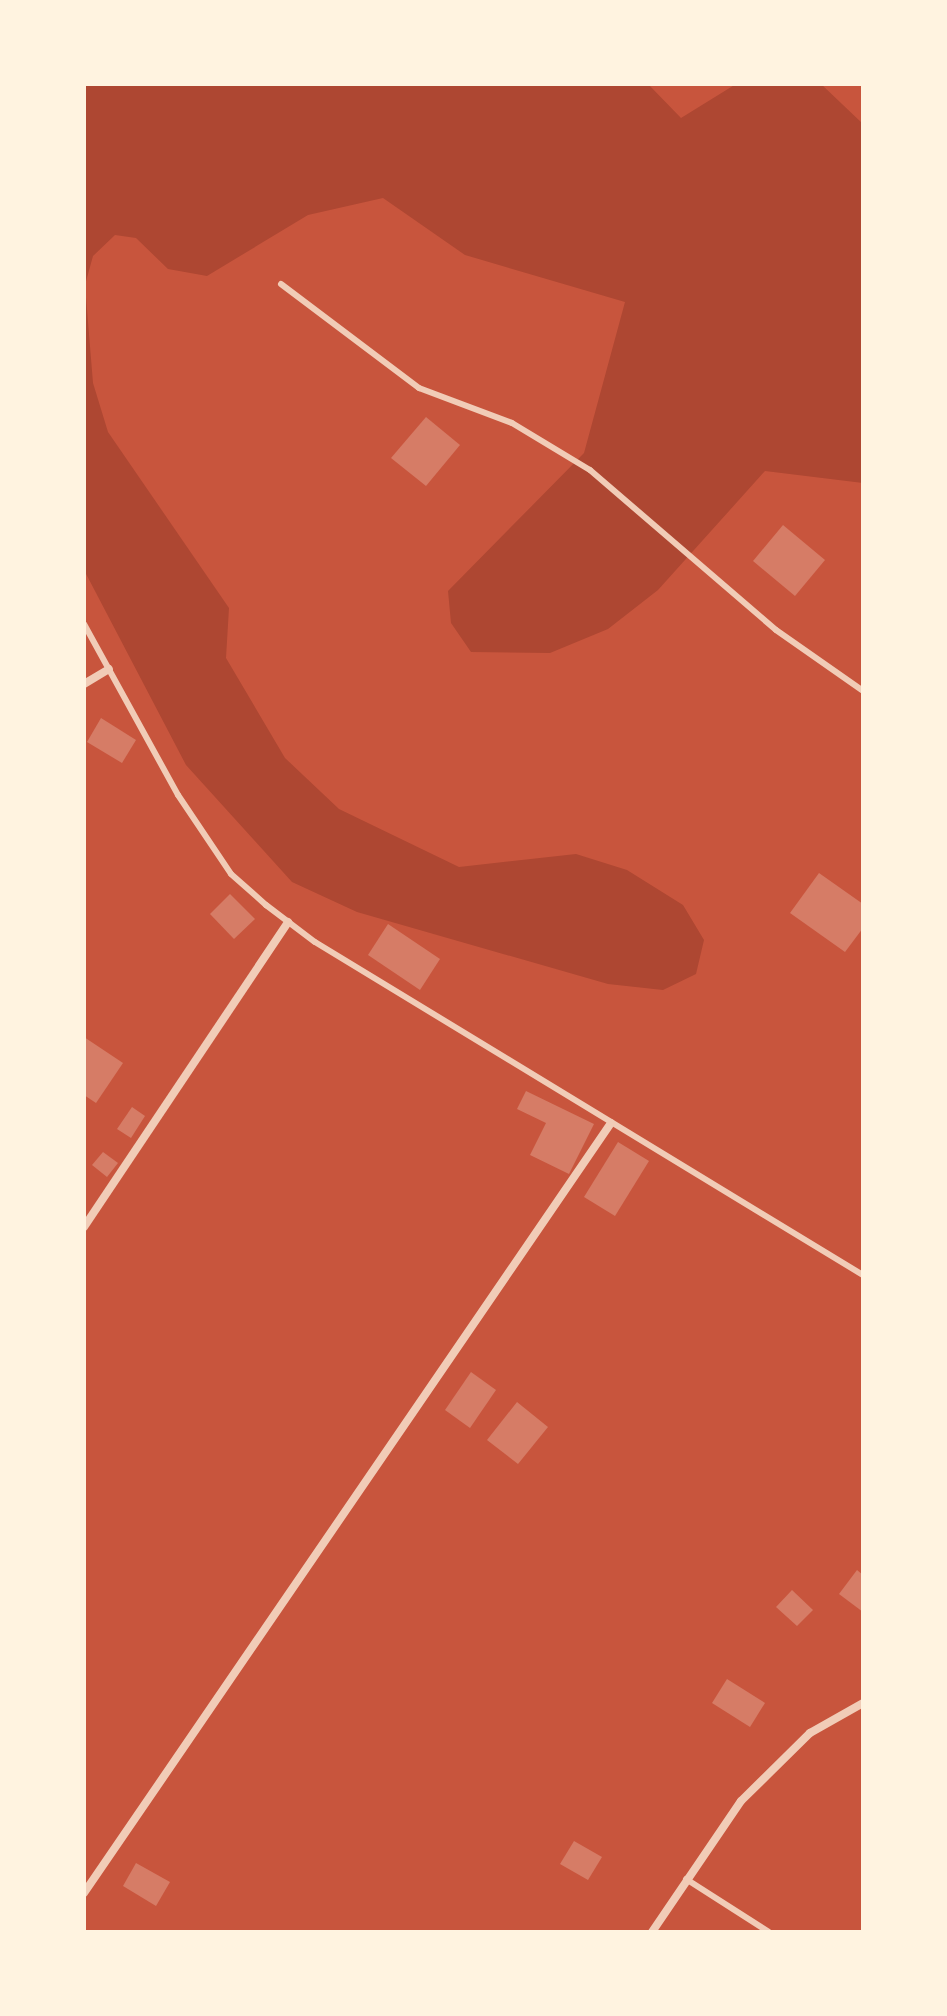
<!DOCTYPE html>
<html>
<head>
<meta charset="utf-8">
<style>
	body { margin:0 }
	#map { position:relative; width:947px; height:2016px; overflow:hidden; background:#c8553d; font-family:"Playfair Display",serif }
	div>[style] { position:absolute }
	[style*='--x'] { left:calc(var(--x)*1px); top:calc(var(--y)*1px); width:calc(var(--w)*1px); rotate:calc(var(--a)*1deg) }
	.green>* { inset:0; background:#ae4732 }
	.building>* { inset:0; background:#d67c66 }
	.service>* { height:6px; margin:-3px; padding:0 3px; transform-origin:3px; border-radius:3px; background:#f1ccb7 }
	.minor>* { height:8px; margin:-4px; padding:0 4px; transform-origin:4px; border-radius:4px; background:#f1ccb7 }
	span { translate:-50% -50%; white-space:nowrap; text-align:center; line-height:1.15; -webkit-text-stroke:8px #fff3e0; paint-order:stroke }
	.frame { position:absolute; inset:0; border:86px solid #fff3e0; pointer-events:none }
</style>
</head>
<body>
<div id="map">
	<div class="green">
		<div style="clip-path:polygon(84px 84px,648px 84px,681px 118px,736px 84px,821px 84px,863px 124px,863px 483px,765px 471px,658px 590px,608px 629px,550px 653px,471px 652px,451px 623px,448px 591px,584px 453px,625px 302px,465px 255px,383px 198px,308px 215px,207px 276px,168px 269px,136px 238px,115px 235px,93px 256px,85px 285px,93px 383px,108px 432px,229px 608px,226px 658px,285px 758px,339px 809px,459px 867px,576px 854px,627px 870px,683px 905px,704px 940px,696px 974px,663px 990px,608px 984px,357px 912px,292px 882px,186px 765px,84px 570px)"></div>
	</div>
	<div class="building">
		<div style="clip-path:polygon(426px 417px,460px 445px,426px 486px,391px 458px)"></div>
		<div style="clip-path:polygon(783px 525px,825px 560px,795px 596px,753px 561px)"></div>
		<div style="clip-path:polygon(101px 718px,136px 740px,122px 763px,87px 742px)"></div>
		<div style="clip-path:polygon(819px 873px,863px 904px,863px 928px,845px 952px,790px 913px)"></div>
		<div style="clip-path:polygon(230px 894px,255px 919px,234px 939px,210px 914px)"></div>
		<div style="clip-path:polygon(388px 924px,440px 959px,420px 990px,368px 955px)"></div>
		<div style="clip-path:polygon(84px 1037px,123px 1063px,96px 1103px,84px 1095px)"></div>
		<div style="clip-path:polygon(526px 1091px,594px 1124px,569px 1174px,530px 1155px,546px 1123px,517px 1109px)"></div>
		<div style="clip-path:polygon(132px 1107px,145px 1116px,131px 1138px,117px 1129px)"></div>
		<div style="clip-path:polygon(618px 1142px,649px 1161px,615px 1216px,584px 1197px)"></div>
		<div style="clip-path:polygon(103px 1152px,118px 1163px,107px 1177px,92px 1165px)"></div>
		<div style="clip-path:polygon(471px 1372px,496px 1390px,470px 1428px,445px 1410px)"></div>
		<div style="clip-path:polygon(517px 1402px,548px 1427px,518px 1464px,487px 1440px)"></div>
		<div style="clip-path:polygon(857px 1570px,863px 1575px,863px 1612px,839px 1594px)"></div>
		<div style="clip-path:polygon(792px 1590px,813px 1610px,797px 1626px,776px 1607px)"></div>
		<div style="clip-path:polygon(727px 1679px,765px 1703px,750px 1727px,712px 1703px)"></div>
		<div style="clip-path:polygon(574px 1841px,602px 1857px,588px 1880px,560px 1864px)"></div>
		<div style="clip-path:polygon(136px 1863px,170px 1882px,156px 1906px,123px 1886px)"></div>
	</div>
	<div class="service">
		<div style="--x:281;--y:284;--w:173;--a:37"></div>
		<div style="--x:419;--y:388;--w:99;--a:20.6"></div>
		<div style="--x:512;--y:423;--w:91;--a:31.1"></div>
		<div style="--x:590;--y:470;--w:245;--a:40.7"></div>
		<div style="--x:776;--y:630;--w:106;--a:35"></div>
		<div style="--x:84;--y:624;--w:195;--a:61.2"></div>
		<div style="--x:178;--y:795;--w:95;--a:56.1"></div>
		<div style="--x:231;--y:874;--w:47;--a:41.5"></div>
		<div style="--x:266;--y:905;--w:61;--a:37.1"></div>
		<div style="--x:315;--y:942;--w:641;--a:31.29"></div>
		<div style="--x:686;--y:1879;--w:98;--a:32.6"></div>
	</div>
	<div class="minor">
		<div style="--x:84;--y:684;--w:29;--a:-31"></div>
		<div style="--x:84;--y:1227;--w:367;--a:-56.2"></div>
		<div style="--x:84;--y:1893;--w:933;--a:-55.61"></div>
		<div style="--x:652;--y:1932;--w:158;--a:-55.8"></div>
		<div style="--x:741;--y:1801;--w:97;--a:-44.6"></div>
		<div style="--x:810;--y:1733;--w:61;--a:-29.5"></div>
	</div>
	<div class="frame"></div>
</div>
</body>
</html>
